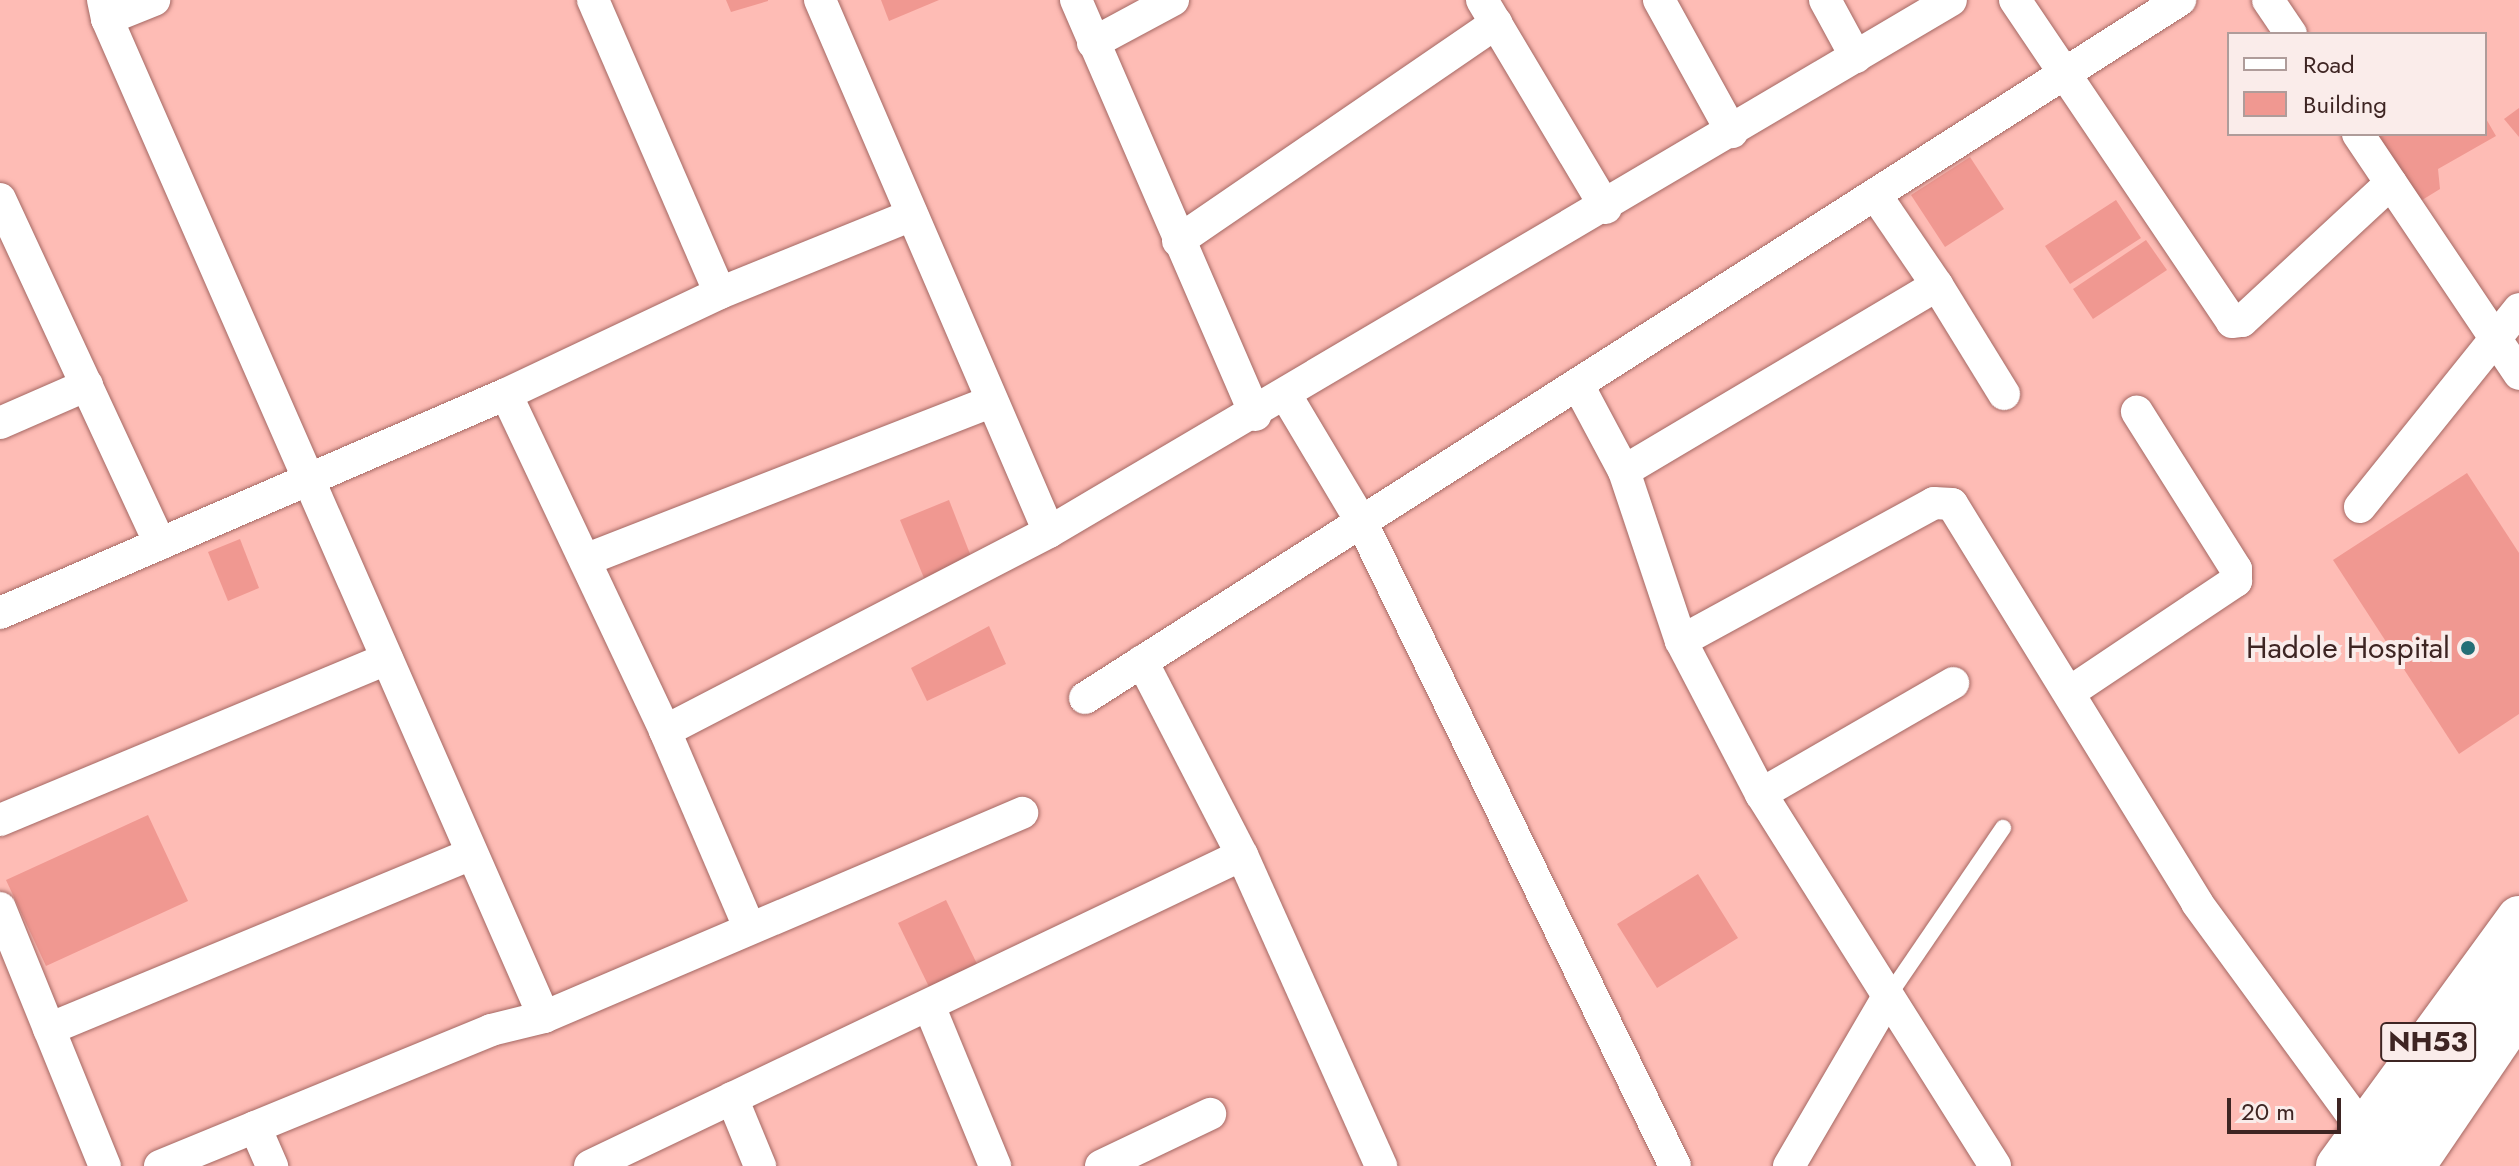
<!DOCTYPE html>
<style>
body{margin:0}
#map{position:relative;width:2519px;height:1166px;overflow:hidden;background:#febcb5;font-family:Jost,sans-serif}
div>[style]{position:absolute}
[style*='--x']{left:calc(var(--x)*1px);top:calc(var(--y)*1px);width:calc(var(--w)*1px);rotate:calc(var(--a)*1deg)}
.building>*{inset:0;background:#f09891}
.roads{filter:drop-shadow(0 0 2px #a46863) drop-shadow(0 0 2px #a46863)}
.service>*{height:16px;margin:-8px;padding:0 8px;transform-origin:8px;border-radius:8px;background:#fff}
.minor>*{height:32px;margin:-16px;padding:0 16px;transform-origin:16px;border-radius:16px;background:#fff}
.primary>*{height:44px;margin:-22px;padding:0 22px;transform-origin:22px;border-radius:22px;background:#fff}
.trunk>*{height:44px;margin:-22px;padding:0 22px;transform-origin:22px;border-radius:22px;background:#fff}
.dots>*{width:22px;height:22px;translate:-50% -50%;box-sizing:border-box;border:4px solid #faecea;border-radius:50%}
span{translate:-50% -50%;white-space:nowrap;text-align:center;line-height:1.15;-webkit-text-stroke:8px #faecea;paint-order:stroke}
.shield-label span{padding:2px 6px;background:#faecea;border:2px solid;border-radius:6px;-webkit-text-stroke-width:0}
.shield-label{font-size:28px;color:#3e2523;font-weight:700}
.poi-label{font-size:30px;color:#3e2523}
.right{translate:-100% -50%;text-align:right}
.legend{position:absolute;left:2227px;top:32px;width:260px;height:104px;box-sizing:border-box;background:#faecea;border:2px solid #af9c9a;margin:0;padding:10px 14px;list-style:none;font-size:24px;color:#3e2523}
.legend li{display:flex;align-items:center;gap:16px;height:40px}
.legend b{width:40px;border:2px solid #af9c9a}
.scale{position:absolute;left:2227px;top:1098px;width:114px;height:36px;box-sizing:border-box;border:4px solid #3e2523;border-top:0;padding-left:10px;font-size:24px;line-height:28px;white-space:nowrap;color:#3e2523;-webkit-text-stroke:6px #faecea;paint-order:stroke}
</style>
<div id="map">
<div class="building">
<div style="clip-path:polygon(726px 0,768px 0,768px 1px,731px 12px)"></div>
<div style="clip-path:polygon(881px 0,939px 0,889px 21px)"></div>
<div style="clip-path:polygon(2519px 108px,2519px 137px,2504px 119px)"></div>
<div style="clip-path:polygon(2485px 117px,2496px 136px,2438px 169px,2440px 189px,2414px 205px,2373px 134px,2485px 134px)"></div>
<div style="clip-path:polygon(1970px 157px,2004px 209px,1945px 247px,1911px 195px)"></div>
<div style="clip-path:polygon(2116px 200px,2141px 238px,2070px 284px,2045px 246px)"></div>
<div style="clip-path:polygon(2146px 240px,2167px 270px,2093px 319px,2073px 289px)"></div>
<div style="clip-path:polygon(2467px 473px,2519px 553px,2519px 714px,2459px 754px,2333px 560px)"></div>
<div style="clip-path:polygon(949px 500px,972px 559px,924px 578px,900px 520px)"></div>
<div style="clip-path:polygon(240px 539px,259px 588px,228px 601px,208px 552px)"></div>
<div style="clip-path:polygon(989px 626px,1006px 664px,927px 701px,911px 668px)"></div>
<div style="clip-path:polygon(148px 815px,188px 901px,46px 966px,6px 880px)"></div>
<div style="clip-path:polygon(1698px 874px,1738px 938px,1657px 988px,1617px 924px)"></div>
<div style="clip-path:polygon(946px 900px,979px 968px,931px 991px,898px 923px)"></div>
</div>
<div class="roads">
<div class="service">
<div style="--x:1887;--y:998;--w:206;--a:-55.7"></div>
</div>
<div class="minor">
<div style="--x:103;--y:0;--w:19;--a:78"></div>
<div style="--x:107;--y:19;--w:51;--a:-22"></div>
<div style="--x:593;--y:0;--w:319;--a:66.6"></div>
<div style="--x:820;--y:0;--w:579;--a:66.71"></div>
<div style="--x:1049;--y:532;--w:1047;--a:-30.53"></div>
<div style="--x:1076;--y:0;--w:452;--a:66.6"></div>
<div style="--x:1482;--y:0;--w:242;--a:59.2"></div>
<div style="--x:1659;--y:0;--w:151;--a:61.1"></div>
<div style="--x:1825;--y:0;--w:65;--a:61.5"></div>
<div style="--x:2015;--y:0;--w:388;--a:56"></div>
<div style="--x:2232;--y:322;--w:10;--a:-6"></div>
<div style="--x:2242;--y:321;--w:203;--a:-42.8"></div>
<div style="--x:2268;--y:0;--w:41;--a:55.9"></div>
<div style="--x:107;--y:19;--w:1089;--a:66.35"></div>
<div style="--x:1093;--y:43;--w:91;--a:-28.3"></div>
<div style="--x:2358;--y:134;--w:289;--a:56.1"></div>
<div style="--x:0;--y:199;--w:380;--a:65.1"></div>
<div style="--x:912;--y:215;--w:207;--a:157.9"></div>
<div style="--x:720;--y:293;--w:237;--a:154.7"></div>
<div style="--x:506;--y:394;--w:373;--a:64.7"></div>
<div style="--x:665;--y:731;--w:433;--a:-27.4"></div>
<div style="--x:1178;--y:241;--w:386;--a:-34.4"></div>
<div style="--x:1937;--y:285;--w:128;--a:58.4"></div>
<div style="--x:1578;--y:385;--w:98;--a:61.9"></div>
<div style="--x:1624;--y:471;--w:179;--a:71.5"></div>
<div style="--x:1681;--y:641;--w:173;--a:62.4"></div>
<div style="--x:1761;--y:794;--w:439;--a:57.8"></div>
<div style="--x:1287;--y:397;--w:144;--a:59.2"></div>
<div style="--x:1361;--y:521;--w:717;--a:64.04"></div>
<div style="--x:0;--y:423;--w:95;--a:-23.6"></div>
<div style="--x:1624;--y:471;--w:364;--a:-30.7"></div>
<div style="--x:1937;--y:285;--w:107;--a:-124.3"></div>
<div style="--x:2360;--y:507;--w:254;--a:-51.2"></div>
<div style="--x:585;--y:560;--w:437;--a:-21.3"></div>
<div style="--x:0;--y:613;--w:551;--a:-23.4"></div>
<div style="--x:1681;--y:641;--w:288;--a:-28.6"></div>
<div style="--x:1934;--y:503;--w:18;--a:3"></div>
<div style="--x:1952;--y:504;--w:468;--a:58.4"></div>
<div style="--x:2197;--y:903;--w:281;--a:53.8"></div>
<div style="--x:2070;--y:692;--w:200;--a:-33.8"></div>
<div style="--x:2236;--y:581;--w:12;--a:-90"></div>
<div style="--x:2236;--y:569;--w:186;--a:-122.2"></div>
<div style="--x:1085;--y:698;--w:1299;--a:-32.52"></div>
<div style="--x:665;--y:731;--w:211;--a:66.8"></div>
<div style="--x:1761;--y:794;--w:222;--a:-30"></div>
<div style="--x:0;--y:820;--w:419;--a:-22.6"></div>
<div style="--x:1242;--y:855;--w:341;--a:65.9"></div>
<div style="--x:0;--y:908;--w:279;--a:67.9"></div>
<div style="--x:930;--y:1008;--w:171;--a:67.6"></div>
<div style="--x:49;--y:1029;--w:457;--a:-22.5"></div>
<div style="--x:732;--y:1098;--w:74;--a:67.6"></div>
<div style="--x:255;--y:1127;--w:43;--a:66.4"></div>
<div style="--x:160;--y:1166;--w:358;--a:-22.3"></div>
<div style="--x:491;--y:1030;--w:55;--a:-13.8"></div>
<div style="--x:544;--y:1017;--w:520;--a:-23.11"></div>
<div style="--x:590;--y:1166;--w:722;--a:-25.5"></div>
<div style="--x:1242;--y:855;--w:218;--a:-117.3"></div>
<div style="--x:1101;--y:1166;--w:121;--a:-25.5"></div>
<div style="--x:1789;--y:1166;--w:194;--a:-59.7"></div>
</div>
<div class="primary">
<div style="--x:2338;--y:1166;--w:307;--a:-53.9"></div>
<div style="--x:2413;--y:1166;--w:189;--a:-55.8"></div>
</div>
<div class="trunk">
<div style="--x:2381;--y:1166;--w:237;--a:-54.4"></div>
</div>
</div>
<div class="dots">
<div style="left:2468px;top:648px;background:#246f76"></div>
</div>
<div class="shield-label">
<span style="left:2428px;top:1042px">NH53</span>
</div>
<div class="poi-label">
<span class="right" style="left:2450px;top:648px">Hadole Hospital</span>
</div>
<ul class="legend">
<li><b style="height:10px;background:#fff"></b>Road</li>
<li><b style="height:22px;background:#f09891"></b>Building</li>
</ul>
<div class="scale">20 m</div>
</div>
